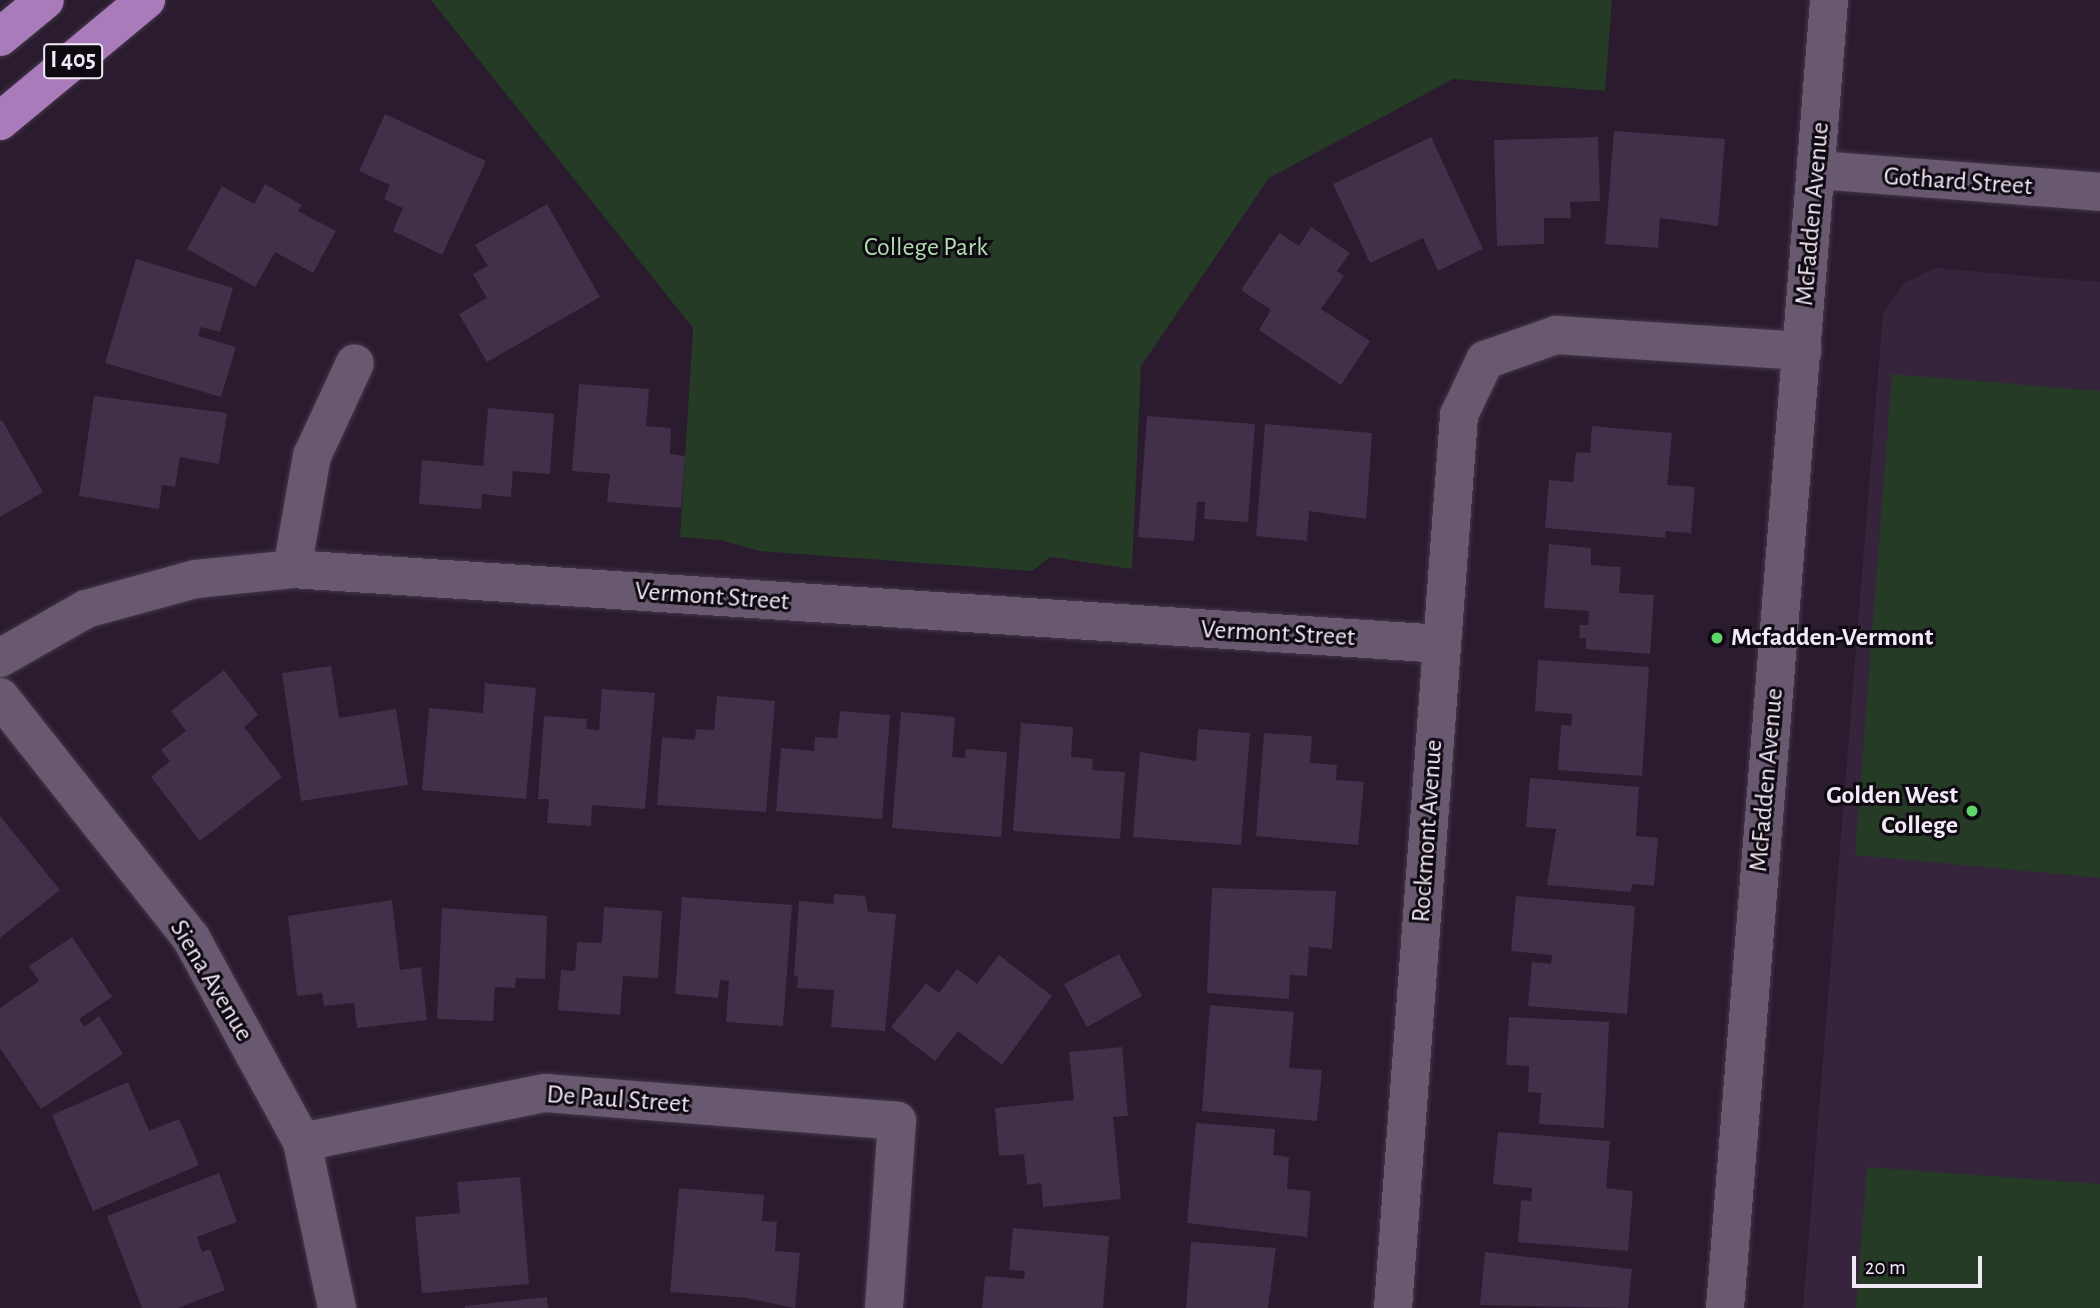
<!DOCTYPE html>
<style>
body{margin:0}
#map{position:relative;width:2100px;height:1308px;overflow:hidden;background:#2a1b2f;font-family:"Alegreya Sans",sans-serif}
div>[style]{position:absolute}
[style*='--x']{left:calc(var(--x)*1px);top:calc(var(--y)*1px);width:calc(var(--w)*1px);rotate:calc(var(--a)*1deg)}
.built>*{inset:0;background:#36243d}
.green>*{inset:0;background:#253b26}
.building>*{inset:0;background:#422f49}
.roads{filter:drop-shadow(0 0 2px #433848) drop-shadow(0 0 2px #433848)}
.minor>*{height:38px;margin:-19px;padding:0 19px;transform-origin:19px;border-radius:19px;background:#695970}
.tertiary>*{height:38px;margin:-19px;padding:0 19px;transform-origin:19px;border-radius:19px;background:#695970}
.motorway>*{height:38px;margin:-19px;padding:0 19px;transform-origin:19px;border-radius:19px;background:#aa7bbb}
.dots>*{width:19px;height:19px;translate:-50% -50%;box-sizing:border-box;border:4px solid #0f0911;border-radius:50%}
span{translate:-50% -50%;white-space:nowrap;text-align:center;line-height:1.15;-webkit-text-stroke:6px #0f0911;paint-order:stroke}
.shield-label span{padding:2px 5px;background:#0f0911;border:2px solid;border-radius:5px;-webkit-text-stroke-width:0}
.shield-label{font-size:24px;color:#f2e9f6;font-weight:700}
.street-label{font-size:26px;color:#f2e9f6}
.park-label{font-size:26px;color:#afdeb0}
.poi-label{font-size:26px;color:#f2e9f6;font-weight:700}
.left{translate:0 -50%;text-align:left}
.right{translate:-100% -50%;text-align:right}
.scale{position:absolute;left:1852px;top:1256px;width:130px;height:32px;box-sizing:border-box;border:4px solid #f2e9f6;border-top:0;padding-left:9px;font-size:21px;line-height:24px;white-space:nowrap;color:#f2e9f6;-webkit-text-stroke:5px #0f0911;paint-order:stroke}
</style>
<div id="map">
<div class="built">
<div style="clip-path:polygon(1935px 268px,2100px 282px,2100px 1308px,1803px 1308px,1883px 313px,1904px 283px)"></div>
</div>
<div class="green">
<div style="clip-path:polygon(431px 0,1612px 0,1605px 91px,1453px 79px,1269px 178px,1141px 366px,1132px 569px,1050px 557px,1032px 571px,760px 551px,720px 540px,680px 537px,693px 328px)"></div>
<div style="clip-path:polygon(1892px 374px,2100px 391px,2100px 878px,1855px 855px)"></div>
<div style="clip-path:polygon(1867px 1167px,2100px 1184px,2100px 1308px,1856px 1308px)"></div>
</div>
<div class="building">
<div style="clip-path:polygon(385px 114px,486px 161px,442px 255px,393px 231px,403px 208px,384px 199px,390px 185px,359px 171px)"></div>
<div style="clip-path:polygon(1614px 131px,1725px 139px,1718px 226px,1660px 218px,1658px 248px,1605px 244px)"></div>
<div style="clip-path:polygon(1431px 137px,1483px 249px,1438px 271px,1423px 238px,1370px 263px,1333px 184px)"></div>
<div style="clip-path:polygon(1598px 137px,1600px 201px,1570px 202px,1571px 218px,1544px 218px,1544px 244px,1497px 246px,1494px 140px)"></div>
<div style="clip-path:polygon(265px 184px,302px 205px,298px 211px,336px 231px,313px 273px,275px 252px,255px 287px,187px 249px,222px 186px,254px 204px)"></div>
<div style="clip-path:polygon(547px 204px,600px 297px,487px 362px,459px 314px,487px 298px,473px 274px,488px 266px,475px 245px)"></div>
<div style="clip-path:polygon(1311px 227px,1350px 253px,1337px 271px,1344px 276px,1321px 309px,1370px 341px,1341px 385px,1259px 330px,1271px 310px,1241px 290px,1279px 233px,1299px 246px)"></div>
<div style="clip-path:polygon(136px 259px,233px 288px,220px 332px,201px 327px,198px 336px,236px 347px,221px 397px,105px 363px)"></div>
<div style="clip-path:polygon(579px 384px,649px 389px,646px 426px,671px 428px,670px 454px,685px 456px,681px 508px,607px 502px,610px 474px,572px 471px)"></div>
<div style="clip-path:polygon(94px 396px,227px 413px,219px 464px,180px 457px,175px 487px,162px 485px,159px 509px,79px 496px)"></div>
<div style="clip-path:polygon(488px 408px,554px 414px,550px 474px,513px 471px,511px 497px,482px 494px,481px 509px,419px 504px,422px 460px,483px 466px)"></div>
<div style="clip-path:polygon(1147px 416px,1255px 424px,1248px 522px,1204px 519px,1205px 502px,1197px 502px,1194px 541px,1138px 537px)"></div>
<div style="clip-path:polygon(2px 420px,43px 492px,0 517px,0 421px)"></div>
<div style="clip-path:polygon(1265px 424px,1372px 433px,1366px 519px,1309px 511px,1307px 541px,1256px 536px)"></div>
<div style="clip-path:polygon(1592px 426px,1672px 433px,1667px 485px,1695px 487px,1691px 533px,1666px 531px,1665px 538px,1545px 528px,1549px 480px,1573px 482px,1576px 452px,1590px 453px)"></div>
<div style="clip-path:polygon(1549px 544px,1591px 548px,1591px 565px,1621px 567px,1619px 593px,1654px 595px,1650px 654px,1586px 649px,1586px 638px,1579px 638px,1580px 625px,1588px 625px,1589px 611px,1544px 608px)"></div>
<div style="clip-path:polygon(1538px 660px,1649px 667px,1642px 776px,1558px 770px,1561px 725px,1571px 726px,1572px 714px,1535px 711px)"></div>
<div style="clip-path:polygon(331px 666px,339px 718px,396px 709px,408px 785px,301px 801px,282px 673px)"></div>
<div style="clip-path:polygon(224px 670px,258px 715px,244px 727px,282px 777px,200px 841px,151px 777px,170px 761px,161px 750px,186px 731px,171px 711px)"></div>
<div style="clip-path:polygon(485px 683px,536px 688px,526px 799px,422px 790px,429px 708px,483px 713px)"></div>
<div style="clip-path:polygon(602px 689px,655px 693px,645px 809px,592px 805px,591px 826px,547px 823px,549px 799px,538px 799px,544px 716px,587px 719px,586px 729px,599px 730px)"></div>
<div style="clip-path:polygon(717px 696px,775px 701px,766px 812px,657px 805px,662px 737px,695px 740px,696px 729px,714px 730px)"></div>
<div style="clip-path:polygon(840px 711px,890px 715px,882px 819px,776px 811px,781px 748px,814px 751px,815px 737px,837px 738px)"></div>
<div style="clip-path:polygon(901px 712px,955px 717px,952px 757px,965px 758px,966px 749px,1007px 752px,1001px 837px,892px 828px)"></div>
<div style="clip-path:polygon(1021px 723px,1073px 727px,1071px 757px,1093px 759px,1092px 770px,1125px 772px,1120px 839px,1013px 831px)"></div>
<div style="clip-path:polygon(1198px 729px,1250px 733px,1241px 845px,1133px 837px,1140px 752px,1196px 761px)"></div>
<div style="clip-path:polygon(1264px 733px,1312px 736px,1310px 763px,1337px 765px,1336px 780px,1364px 782px,1358px 845px,1256px 836px)"></div>
<div style="clip-path:polygon(1530px 778px,1639px 787px,1636px 836px,1658px 838px,1654px 886px,1632px 884px,1631px 892px,1547px 885px,1556px 829px,1526px 827px)"></div>
<div style="clip-path:polygon(0 816px,60px 890px,0 938px)"></div>
<div style="clip-path:polygon(1212px 888px,1336px 891px,1332px 949px,1309px 947px,1307px 976px,1290px 975px,1289px 999px,1207px 993px)"></div>
<div style="clip-path:polygon(834px 894px,865px 896px,868px 912px,896px 914px,885px 1031px,831px 1027px,834px 990px,797px 988px,798px 976px,794px 976px,799px 901px,833px 904px)"></div>
<div style="clip-path:polygon(1516px 896px,1635px 906px,1627px 1014px,1528px 1006px,1532px 962px,1551px 964px,1552px 955px,1511px 951px)"></div>
<div style="clip-path:polygon(682px 897px,792px 905px,783px 1026px,726px 1022px,729px 981px,720px 980px,718px 998px,675px 994px)"></div>
<div style="clip-path:polygon(392px 900px,400px 970px,421px 967px,427px 1020px,357px 1028px,354px 1003px,324px 1006px,322px 993px,297px 996px,288px 916px)"></div>
<div style="clip-path:polygon(604px 907px,662px 911px,658px 978px,623px 976px,620px 1015px,558px 1010px,561px 970px,575px 971px,577px 942px,602px 943px)"></div>
<div style="clip-path:polygon(442px 908px,547px 916px,545px 979px,516px 978px,515px 988px,495px 987px,493px 1021px,437px 1019px)"></div>
<div style="clip-path:polygon(72px 937px,112px 997px,79px 1019px,84px 1027px,99px 1016px,123px 1054px,41px 1109px,0 1048px,0 1008px,39px 981px,29px 966px)"></div>
<div style="clip-path:polygon(1119px 954px,1142px 996px,1087px 1027px,1064px 984px)"></div>
<div style="clip-path:polygon(999px 955px,1052px 996px,1002px 1065px,958px 1031px,935px 1061px,891px 1027px,926px 983px,939px 993px,957px 969px,977px 984px)"></div>
<div style="clip-path:polygon(1210px 1005px,1294px 1012px,1289px 1068px,1322px 1070px,1317px 1121px,1202px 1111px)"></div>
<div style="clip-path:polygon(1509px 1017px,1609px 1022px,1604px 1128px,1539px 1124px,1541px 1093px,1528px 1092px,1529px 1066px,1506px 1065px)"></div>
<div style="clip-path:polygon(1122px 1047px,1128px 1116px,1113px 1117px,1121px 1199px,1043px 1207px,1041px 1183px,1027px 1185px,1024px 1154px,999px 1156px,995px 1108px,1074px 1100px,1069px 1052px)"></div>
<div style="clip-path:polygon(128px 1082px,149px 1131px,179px 1119px,199px 1165px,93px 1211px,52px 1115px)"></div>
<div style="clip-path:polygon(1196px 1123px,1275px 1129px,1273px 1155px,1289px 1157px,1287px 1189px,1311px 1191px,1307px 1237px,1187px 1223px)"></div>
<div style="clip-path:polygon(1498px 1132px,1610px 1141px,1606px 1188px,1633px 1191px,1628px 1251px,1518px 1242px,1521px 1200px,1531px 1201px,1532px 1188px,1493px 1184px)"></div>
<div style="clip-path:polygon(219px 1173px,237px 1222px,197px 1237px,202px 1252px,210px 1249px,225px 1290px,178px 1308px,142px 1308px,107px 1216px)"></div>
<div style="clip-path:polygon(520px 1177px,529px 1284px,422px 1293px,415px 1217px,460px 1213px,457px 1182px)"></div>
<div style="clip-path:polygon(679px 1188px,764px 1195px,762px 1221px,777px 1222px,775px 1251px,800px 1253px,795px 1308px,747px 1298px,670px 1292px)"></div>
<div style="clip-path:polygon(1013px 1228px,1109px 1236px,1103px 1308px,982px 1308px,985px 1276px,1024px 1279px,1025px 1271px,1009px 1270px)"></div>
<div style="clip-path:polygon(1191px 1242px,1276px 1248px,1268px 1308px,1186px 1308px)"></div>
<div style="clip-path:polygon(1485px 1252px,1632px 1269px,1628px 1308px,1480px 1305px)"></div>
<div style="clip-path:polygon(547px 1297px,548px 1308px,465px 1308px,465px 1306px)"></div>
</div>
<div class="roads">
<div class="minor">
<div style="--x:292;--y:569;--w:115;--a:-80"></div>
<div style="--x:312;--y:456;--w:102;--a:-65.2"></div>
<div style="--x:0;--y:658;--w:99;--a:-29.7"></div>
<div style="--x:86;--y:609;--w:114;--a:-15.3"></div>
<div style="--x:196;--y:579;--w:97;--a:-5.9"></div>
<div style="--x:292;--y:569;--w:1152;--a:3.73"></div>
<div style="--x:0;--y:697;--w:308;--a:51.6"></div>
<div style="--x:191;--y:938;--w:232;--a:61.4"></div>
<div style="--x:302;--y:1142;--w:170;--a:78.1"></div>
<div style="--x:302;--y:1142;--w:248;--a:-11.4"></div>
<div style="--x:545;--y:1093;--w:353;--a:4.5"></div>
<div style="--x:897;--y:1121;--w:187;--a:94"></div>
<div style="--x:1393;--y:1308;--w:895;--a:-85.77"></div>
<div style="--x:1459;--y:415;--w:61;--a:-64.7"></div>
<div style="--x:1485;--y:360;--w:75;--a:-19.4"></div>
<div style="--x:1556;--y:335;--w:247;--a:3.7"></div>
</div>
<div class="tertiary">
<div style="--x:1817;--y:170;--w:284;--a:4.4"></div>
<div style="--x:1725;--y:1308;--w:1312;--a:-85.45"></div>
</div>
<div class="motorway">
<div style="--x:0;--y:37;--w:58;--a:-39.4"></div>
<div style="--x:0;--y:121;--w:190;--a:-39.7"></div>
</div>
</div>
<div class="dots">
<div style="left:1717px;top:638px;background:#60d56a"></div>
<div style="left:1972px;top:811px;background:#60d56a"></div>
</div>
<div class="shield-label">
<span style="left:73px;top:61px">I 405</span>
</div>
<div class="street-label">
<span style="left:1958px;top:182px;rotate:4deg">Gothard Street</span>
<span style="left:1813px;top:214px;rotate:-85deg">McFadden Avenue</span>
<span style="left:712px;top:597px;rotate:4deg">Vermont Street</span>
<span style="left:1278px;top:634px;rotate:3deg">Vermont Street</span>
<span style="left:1767px;top:780px;rotate:-85deg">McFadden Avenue</span>
<span style="left:1428px;top:831px;rotate:-86deg">Rockmont Avenue</span>
<span style="left:211px;top:981px;rotate:59deg">Siena Avenue</span>
<span style="left:618px;top:1100px;rotate:4deg">De Paul Street</span>
</div>
<div class="park-label">
<span style="left:926px;top:248px">College Park</span>
</div>
<div class="poi-label">
<span class="left" style="left:1731px;top:638px">Mcfadden-Vermont</span>
<span class="right" style="left:1958px;top:811px">Golden West<br>College</span>
</div>
<div class="scale">20 m</div>
</div>
